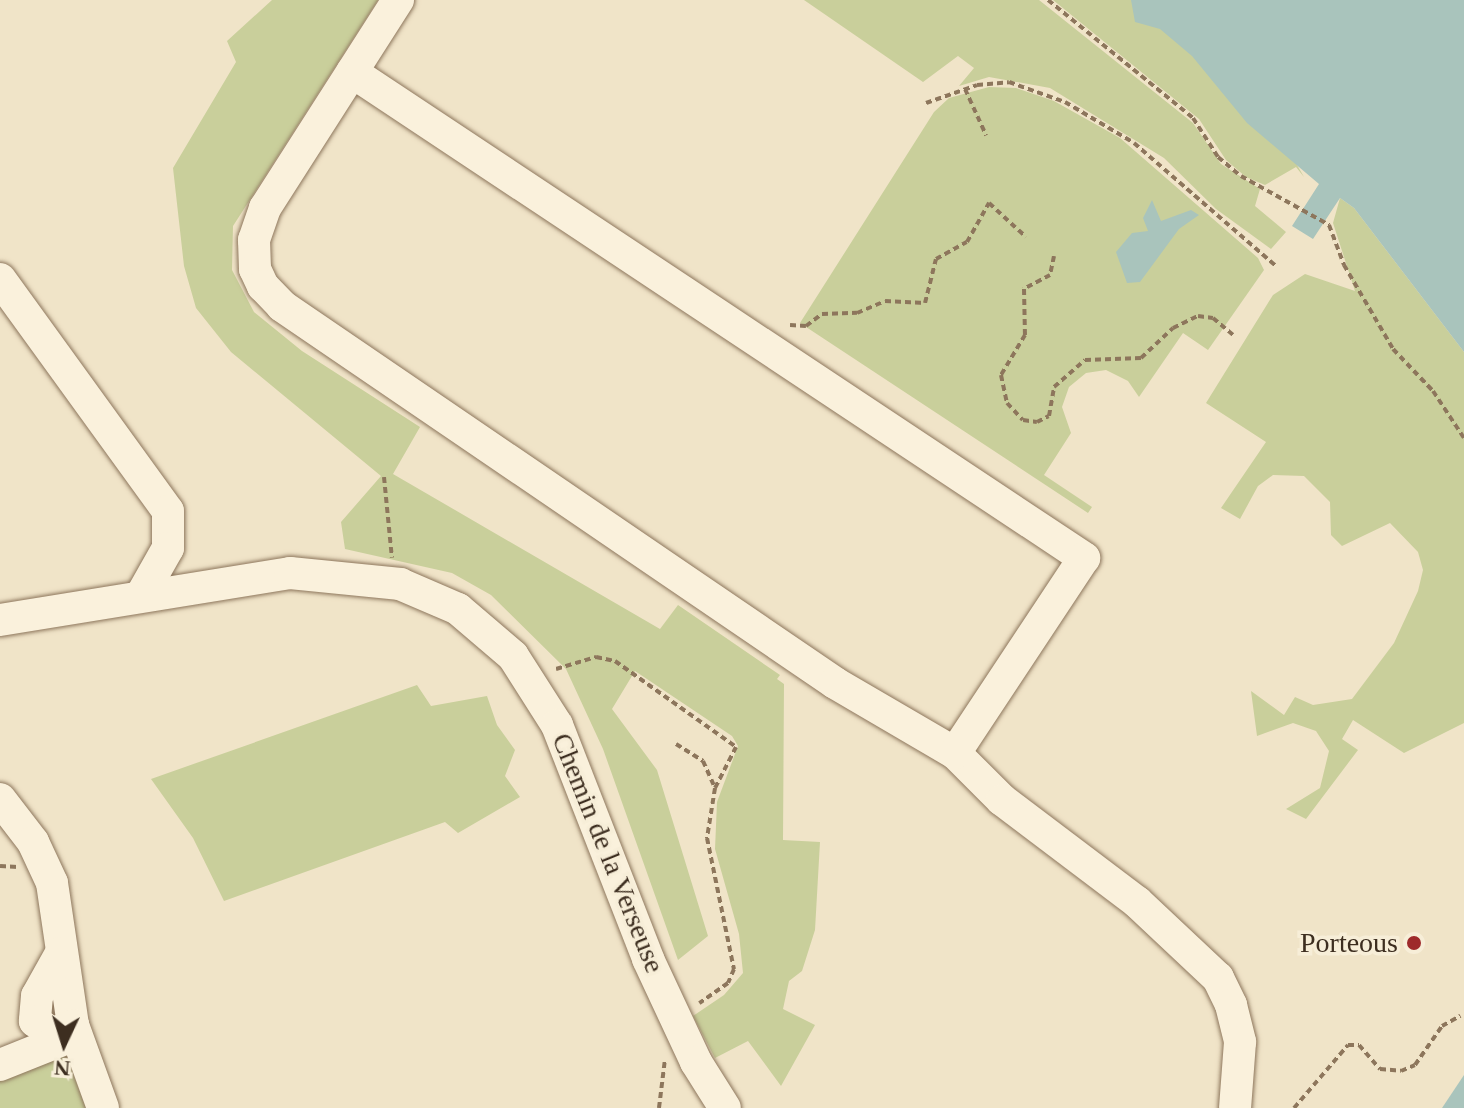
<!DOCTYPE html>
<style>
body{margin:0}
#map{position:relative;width:1464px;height:1108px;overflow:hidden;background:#f0e4c8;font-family:"Times New Roman",serif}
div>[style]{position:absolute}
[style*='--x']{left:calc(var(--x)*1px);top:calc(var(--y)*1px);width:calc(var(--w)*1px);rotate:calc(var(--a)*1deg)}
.green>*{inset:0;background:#c9cf9b}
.water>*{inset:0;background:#a9c4bc}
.path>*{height:4px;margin-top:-2px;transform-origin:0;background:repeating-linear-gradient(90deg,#8d765c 0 6px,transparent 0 10px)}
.roads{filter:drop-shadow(0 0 2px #8d765c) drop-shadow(0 0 2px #8d765c)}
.minor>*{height:32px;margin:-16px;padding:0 16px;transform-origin:16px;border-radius:16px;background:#faf1dc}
.dots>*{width:22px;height:22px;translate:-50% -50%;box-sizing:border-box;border:4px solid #f7eed8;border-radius:50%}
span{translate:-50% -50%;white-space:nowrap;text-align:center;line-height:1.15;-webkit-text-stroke:7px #f7eed8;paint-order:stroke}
.street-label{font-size:28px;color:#3d2e20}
.poi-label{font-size:28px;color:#3d2e20}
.right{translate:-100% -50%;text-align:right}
.north{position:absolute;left:24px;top:1004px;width:80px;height:80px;-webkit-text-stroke:6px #f7eed8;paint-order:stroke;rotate:184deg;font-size:22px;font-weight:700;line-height:32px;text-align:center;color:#3d2e20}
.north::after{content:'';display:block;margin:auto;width:28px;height:36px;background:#3d2e20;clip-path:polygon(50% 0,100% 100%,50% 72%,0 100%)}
</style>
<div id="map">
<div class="green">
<div style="clip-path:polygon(272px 0,378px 0,233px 226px,232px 270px,254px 312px,302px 351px,420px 427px,393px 474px,660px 629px,678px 605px,780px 675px,777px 679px,784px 684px,783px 840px,820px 842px,815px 930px,802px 971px,789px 981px,783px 1009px,815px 1025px,781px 1086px,748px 1041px,715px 1058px,693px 1016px,724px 995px,743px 973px,739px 934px,715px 849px,717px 802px,738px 746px,732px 736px,635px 671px,612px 709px,657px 770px,708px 936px,678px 960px,603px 749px,566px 669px,491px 595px,452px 573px,345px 549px,341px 522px,381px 476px,231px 352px,196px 308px,184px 266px,173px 168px,236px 62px,227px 41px)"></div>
<div style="clip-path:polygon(804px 0,1039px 0,1193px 123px,1221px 164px,1260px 189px,1255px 206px,1286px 232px,1271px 249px,1216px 209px,1164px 158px,1050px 88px,989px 77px,959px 86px,974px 68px,958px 56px,923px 82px)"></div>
<div style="clip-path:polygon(1053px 0,1202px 0,1304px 177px,1296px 167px,1265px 185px,1246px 177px,1226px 160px,1199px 119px)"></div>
<div style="clip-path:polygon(989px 87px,1016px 88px,1054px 101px,1120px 138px,1258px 258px,1264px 270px,1208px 350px,1183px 333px,1139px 397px,1128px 381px,1106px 370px,1086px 373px,1069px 387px,1062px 407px,1071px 433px,1044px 475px,1092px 507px,1088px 513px,800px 323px,934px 112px,949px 98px)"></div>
<div style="clip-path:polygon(1340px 198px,1354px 208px,1464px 352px,1464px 723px,1404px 753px,1353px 720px,1342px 739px,1358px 750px,1306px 819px,1286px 809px,1320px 788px,1329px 751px,1316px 731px,1293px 723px,1257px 736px,1251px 691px,1284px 715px,1295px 697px,1313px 705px,1352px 699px,1394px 643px,1418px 591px,1423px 570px,1418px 552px,1390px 523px,1342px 546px,1331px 535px,1330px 502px,1304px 476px,1273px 475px,1258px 486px,1240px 519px,1221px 508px,1266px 442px,1206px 403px,1273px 295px,1305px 274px,1355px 291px,1333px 223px)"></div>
<div style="clip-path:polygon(417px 685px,431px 706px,487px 696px,497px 725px,515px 750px,505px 776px,520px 797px,458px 833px,445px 822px,224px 901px,193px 838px,151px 779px)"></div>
<div style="clip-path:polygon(66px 1055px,86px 1108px,0 1108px,0 1081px)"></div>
</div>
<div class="water">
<div style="clip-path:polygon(1131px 0,1464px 0,1464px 352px,1354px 208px,1340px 198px,1313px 239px,1292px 226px,1319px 184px,1247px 123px,1192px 56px,1160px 29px,1135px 22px)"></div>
<div style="clip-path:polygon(1152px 200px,1161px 221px,1191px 210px,1199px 215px,1179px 229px,1140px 282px,1127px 283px,1116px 252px,1132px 233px,1148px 231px,1143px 218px)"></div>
<div style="clip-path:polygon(1464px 1075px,1464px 1108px,1442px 1108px)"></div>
</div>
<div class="path">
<div style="--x:1048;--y:0;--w:187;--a:39.1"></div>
<div style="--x:1193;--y:118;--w:46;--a:57.3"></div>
<div style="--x:1218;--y:157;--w:30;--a:40"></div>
<div style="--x:1241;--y:176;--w:101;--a:29.1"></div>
<div style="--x:1329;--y:225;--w:43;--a:69.4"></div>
<div style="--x:1344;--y:265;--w:97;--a:59.7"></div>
<div style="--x:1393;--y:349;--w:58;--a:46.4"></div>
<div style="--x:1433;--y:391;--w:56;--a:56.6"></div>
<div style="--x:965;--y:89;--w:51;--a:65.5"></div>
<div style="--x:926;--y:103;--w:54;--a:-19.4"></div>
<div style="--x:977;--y:85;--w:32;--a:-5"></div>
<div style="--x:1009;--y:82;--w:59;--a:19.7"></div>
<div style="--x:1065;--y:102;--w:80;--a:30.7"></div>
<div style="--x:1134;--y:143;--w:189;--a:40.9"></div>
<div style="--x:1054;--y:256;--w:19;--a:102"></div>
<div style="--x:1050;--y:275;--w:30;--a:152"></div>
<div style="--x:1024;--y:289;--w:46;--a:88.8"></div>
<div style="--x:1025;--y:335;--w:47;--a:121"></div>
<div style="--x:1001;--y:375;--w:29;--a:78"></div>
<div style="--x:1007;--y:403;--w:23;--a:47"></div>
<div style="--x:1023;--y:420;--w:14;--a:8"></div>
<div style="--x:1037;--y:422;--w:13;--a:-27"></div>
<div style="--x:1049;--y:416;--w:29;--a:-80"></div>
<div style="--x:1054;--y:387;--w:41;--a:-41.1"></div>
<div style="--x:1085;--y:360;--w:56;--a:-2"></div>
<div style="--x:1141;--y:358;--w:44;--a:-43.2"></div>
<div style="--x:1173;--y:328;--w:28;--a:-26"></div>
<div style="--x:1198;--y:316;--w:15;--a:8"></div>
<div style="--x:1213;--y:318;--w:26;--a:40"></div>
<div style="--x:790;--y:325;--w:16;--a:4"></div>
<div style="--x:806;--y:326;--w:20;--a:-37"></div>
<div style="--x:822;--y:314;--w:35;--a:-2"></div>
<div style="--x:857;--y:313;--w:30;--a:-23"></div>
<div style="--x:885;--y:301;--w:40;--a:2.9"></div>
<div style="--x:925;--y:303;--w:45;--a:-76"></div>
<div style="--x:936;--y:259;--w:35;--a:-29"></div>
<div style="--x:967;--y:242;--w:45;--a:-60.6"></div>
<div style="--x:989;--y:203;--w:50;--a:42.6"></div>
<div style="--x:384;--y:477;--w:81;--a:84.4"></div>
<div style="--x:556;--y:669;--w:42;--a:-16.7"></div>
<div style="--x:596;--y:657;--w:19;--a:12"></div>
<div style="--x:615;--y:661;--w:148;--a:35.4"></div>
<div style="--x:736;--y:747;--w:46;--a:117.1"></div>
<div style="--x:715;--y:788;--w:51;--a:99.1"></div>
<div style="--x:707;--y:838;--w:134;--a:78.4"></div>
<div style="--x:734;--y:969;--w:15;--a:113"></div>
<div style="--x:728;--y:983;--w:35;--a:145"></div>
<div style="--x:676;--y:744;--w:32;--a:32"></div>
<div style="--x:703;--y:761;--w:27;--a:66"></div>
<div style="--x:0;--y:866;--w:18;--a:3"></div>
<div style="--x:659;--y:1108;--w:49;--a:-83"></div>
<div style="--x:1294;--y:1108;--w:83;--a:-49.4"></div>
<div style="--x:1348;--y:1045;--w:11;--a:0"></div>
<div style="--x:1359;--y:1045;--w:32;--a:49"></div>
<div style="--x:1380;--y:1069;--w:21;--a:5"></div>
<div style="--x:1401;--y:1071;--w:15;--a:-23"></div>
<div style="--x:1415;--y:1065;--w:47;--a:-55.3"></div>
<div style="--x:1442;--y:1026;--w:21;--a:-29"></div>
</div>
<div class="roads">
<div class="minor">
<div style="--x:398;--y:0;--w:247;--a:122.6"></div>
<div style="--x:265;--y:208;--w:34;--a:109"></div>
<div style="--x:254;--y:240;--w:29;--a:88"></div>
<div style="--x:255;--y:269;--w:19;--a:65"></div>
<div style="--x:263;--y:286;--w:28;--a:46"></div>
<div style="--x:282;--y:306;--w:669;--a:34.28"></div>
<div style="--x:835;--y:683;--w:139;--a:30.3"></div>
<div style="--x:955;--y:753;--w:66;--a:45"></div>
<div style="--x:1002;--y:800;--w:169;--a:37.1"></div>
<div style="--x:1137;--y:902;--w:111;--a:43.2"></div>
<div style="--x:1218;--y:978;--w:30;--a:64"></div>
<div style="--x:1231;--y:1005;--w:38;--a:76"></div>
<div style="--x:1240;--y:1042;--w:66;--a:94.3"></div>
<div style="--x:352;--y:72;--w:879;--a:33.58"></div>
<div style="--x:1084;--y:558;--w:234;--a:123.5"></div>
<div style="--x:0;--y:279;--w:286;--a:54.1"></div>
<div style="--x:168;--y:511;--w:37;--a:90"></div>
<div style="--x:168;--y:548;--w:53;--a:119.5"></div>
<div style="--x:0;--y:620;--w:294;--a:-9.2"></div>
<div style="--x:290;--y:573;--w:111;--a:5.7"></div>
<div style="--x:400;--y:584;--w:63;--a:23.3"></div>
<div style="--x:458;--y:609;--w:72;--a:40.5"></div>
<div style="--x:513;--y:656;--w:82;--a:57.5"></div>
<div style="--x:557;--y:725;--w:251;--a:68.7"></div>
<div style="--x:648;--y:959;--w:114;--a:65"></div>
<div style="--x:696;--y:1062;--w:54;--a:57.8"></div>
<div style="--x:0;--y:799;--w:54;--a:52.5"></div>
<div style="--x:33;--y:842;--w:45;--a:65.1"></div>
<div style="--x:52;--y:883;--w:144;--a:81.6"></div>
<div style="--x:73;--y:1025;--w:88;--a:70.1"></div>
<div style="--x:61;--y:953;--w:49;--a:119.2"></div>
<div style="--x:37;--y:996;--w:25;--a:95"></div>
<div style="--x:35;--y:1021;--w:21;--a:37"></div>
<div style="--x:52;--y:1034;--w:23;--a:-23"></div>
<div style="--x:0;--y:1065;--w:81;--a:-21.8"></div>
</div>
</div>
<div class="dots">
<div style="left:1414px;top:943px;background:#9e2a2b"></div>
</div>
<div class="street-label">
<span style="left:608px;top:853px;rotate:68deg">Chemin de la Verseuse</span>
</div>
<div class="poi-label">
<span class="right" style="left:1398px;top:943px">Porteous</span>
</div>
<div class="north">N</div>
</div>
